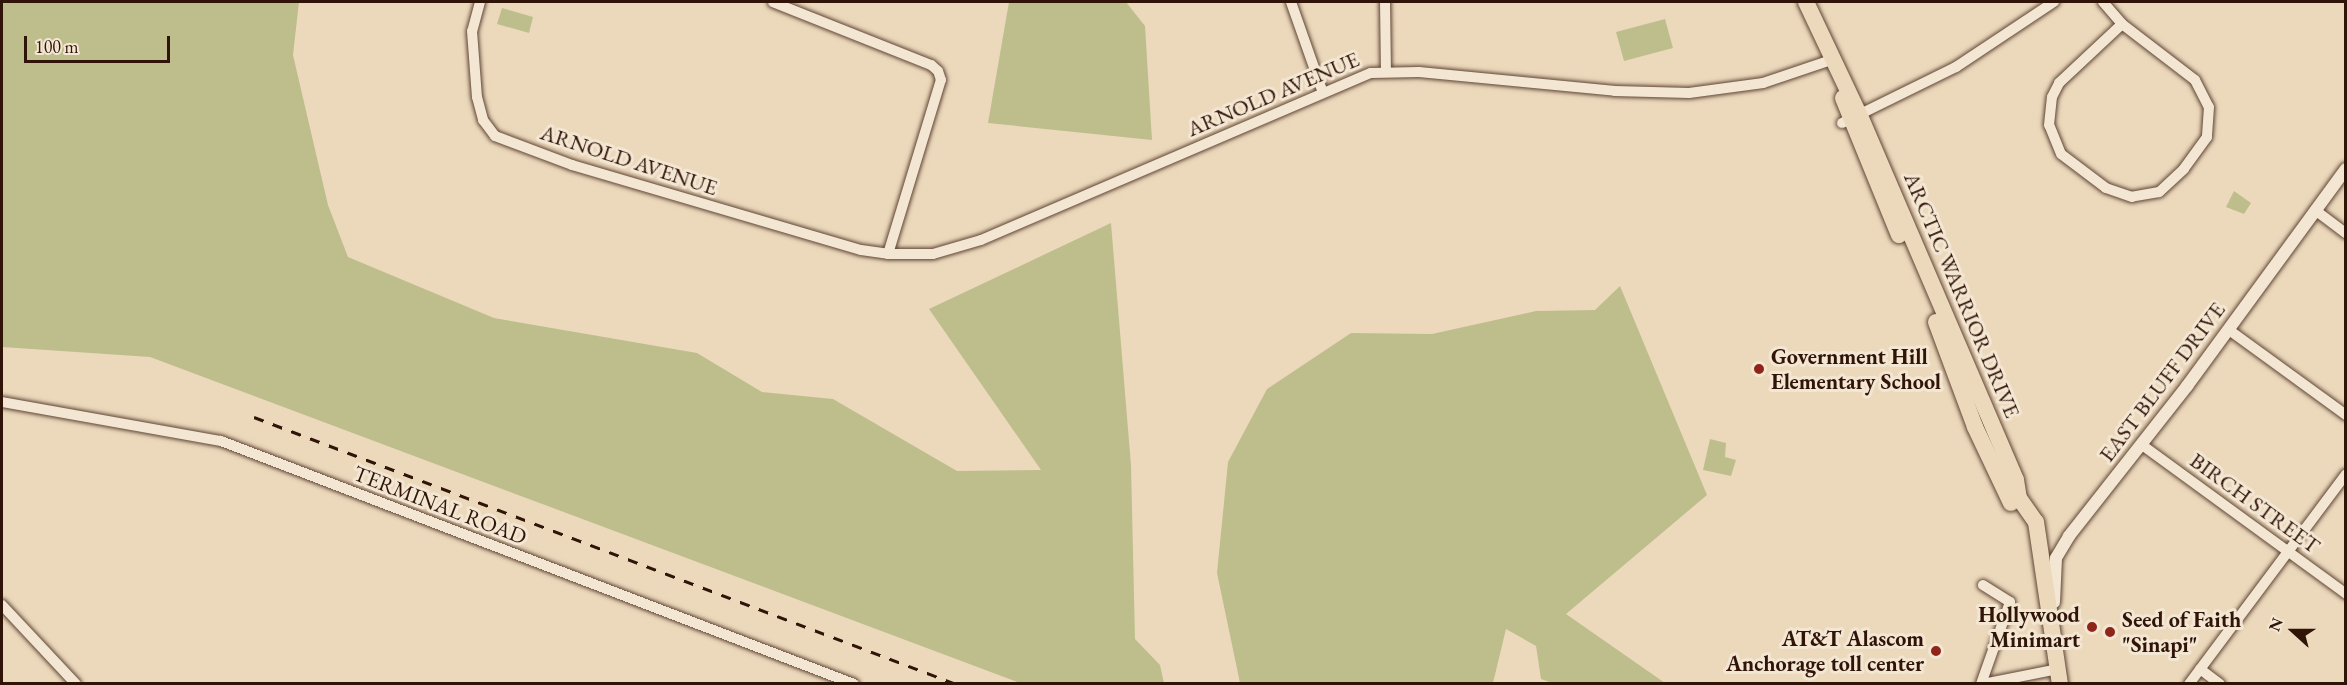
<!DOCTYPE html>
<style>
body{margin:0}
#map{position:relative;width:2347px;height:685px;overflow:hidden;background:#ecd9bc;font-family:"EB Garamond",serif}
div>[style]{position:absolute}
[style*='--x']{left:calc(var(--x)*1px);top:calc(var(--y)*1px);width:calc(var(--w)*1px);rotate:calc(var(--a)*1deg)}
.green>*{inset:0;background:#bebe8c}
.roads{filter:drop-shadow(0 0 2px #5f4535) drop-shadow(0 0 2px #5f4535)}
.minor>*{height:10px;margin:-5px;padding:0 5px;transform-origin:5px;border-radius:5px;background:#f3e6d3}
.tertiary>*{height:12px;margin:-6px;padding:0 6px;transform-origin:6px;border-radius:6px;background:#f3e6d3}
.primary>*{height:16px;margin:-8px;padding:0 8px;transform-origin:8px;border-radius:8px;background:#ecd9bc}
.rail>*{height:3px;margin-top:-1.5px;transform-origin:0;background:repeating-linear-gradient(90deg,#301408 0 10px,transparent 0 20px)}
.dots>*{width:16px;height:16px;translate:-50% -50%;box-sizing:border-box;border:3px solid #f3e6d3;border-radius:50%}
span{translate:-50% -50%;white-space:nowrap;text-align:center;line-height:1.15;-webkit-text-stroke:6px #f3e6d3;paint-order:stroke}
.street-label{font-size:22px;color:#301408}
.poi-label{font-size:22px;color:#301408;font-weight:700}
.left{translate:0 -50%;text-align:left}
.right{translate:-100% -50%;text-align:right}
.frame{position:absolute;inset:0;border:3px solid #301408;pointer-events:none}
.north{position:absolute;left:2263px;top:601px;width:60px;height:60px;-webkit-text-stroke:4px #f3e6d3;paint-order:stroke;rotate:291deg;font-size:16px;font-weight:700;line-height:24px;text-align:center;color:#301408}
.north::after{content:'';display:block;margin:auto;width:21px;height:27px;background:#301408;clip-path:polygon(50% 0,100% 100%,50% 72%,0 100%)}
.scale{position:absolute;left:24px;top:36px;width:146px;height:27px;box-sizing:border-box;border:3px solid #301408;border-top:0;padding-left:8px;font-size:18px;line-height:21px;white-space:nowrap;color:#301408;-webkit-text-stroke:4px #f3e6d3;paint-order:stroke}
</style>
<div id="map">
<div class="green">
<div style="clip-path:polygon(2px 2px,299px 2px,293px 55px,328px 205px,348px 257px,494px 318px,697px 353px,762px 392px,833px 399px,957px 471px,1041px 470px,929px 309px,1111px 223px,1131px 465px,1135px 639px,1160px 665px,1164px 683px,1020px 683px,150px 357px,2px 347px)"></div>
<div style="clip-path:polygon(1009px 2px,1126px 2px,1145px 26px,1152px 140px,988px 123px)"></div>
<div style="clip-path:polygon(502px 8px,533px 17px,529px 33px,497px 24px)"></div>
<div style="clip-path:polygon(1665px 19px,1673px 48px,1624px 61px,1616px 32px)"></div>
<div style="clip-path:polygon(2234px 191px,2251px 203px,2244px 214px,2226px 207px)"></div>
<div style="clip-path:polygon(1620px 286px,1707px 495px,1566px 614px,1665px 683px,1552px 683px,1541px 679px,1536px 646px,1506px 629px,1493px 683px,1240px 683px,1217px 573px,1228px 462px,1267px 389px,1351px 333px,1432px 334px,1536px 311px,1595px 310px)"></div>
<div style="clip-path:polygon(1710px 439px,1726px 443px,1725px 457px,1736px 460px,1731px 476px,1703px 470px)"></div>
</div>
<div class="roads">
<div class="minor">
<div style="--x:480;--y:2;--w:30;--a:105"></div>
<div style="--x:472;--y:31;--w:66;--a:85.7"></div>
<div style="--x:477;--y:97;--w:24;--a:75"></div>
<div style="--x:483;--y:120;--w:20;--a:53"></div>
<div style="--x:495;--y:136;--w:82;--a:20.6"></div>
<div style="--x:572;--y:165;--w:301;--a:16.4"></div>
<div style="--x:861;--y:250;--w:27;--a:8"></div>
<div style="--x:888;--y:254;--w:182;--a:-73.1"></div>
<div style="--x:941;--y:80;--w:9;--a:-108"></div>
<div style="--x:938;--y:71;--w:9;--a:-139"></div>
<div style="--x:931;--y:65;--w:170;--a:-158.3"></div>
<div style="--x:1291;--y:2;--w:96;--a:70.6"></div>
<div style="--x:1385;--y:2;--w:69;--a:89.2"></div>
<div style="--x:2103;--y:2;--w:29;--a:49"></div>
<div style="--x:2122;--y:24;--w:92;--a:37.5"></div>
<div style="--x:2195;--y:80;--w:30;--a:63"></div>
<div style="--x:2209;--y:107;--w:30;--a:94"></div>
<div style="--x:2207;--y:137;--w:39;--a:126"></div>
<div style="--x:2184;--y:169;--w:34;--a:137"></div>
<div style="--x:2159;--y:192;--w:27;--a:170"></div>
<div style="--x:2132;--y:197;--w:28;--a:-161"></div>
<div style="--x:2106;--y:188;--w:56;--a:-142.9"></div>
<div style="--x:2061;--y:154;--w:31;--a:-112"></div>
<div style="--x:2049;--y:125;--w:28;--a:-84"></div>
<div style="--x:2052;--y:97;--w:16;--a:-63"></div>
<div style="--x:2059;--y:83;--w:86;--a:-43.1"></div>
<div style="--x:1842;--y:123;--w:127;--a:-26.2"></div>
<div style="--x:1956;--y:67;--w:118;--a:-33.6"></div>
<div style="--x:2315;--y:210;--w:39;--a:37"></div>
<div style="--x:888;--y:254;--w:45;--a:0"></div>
<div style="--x:933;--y:254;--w:50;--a:-16.3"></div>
<div style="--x:981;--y:240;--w:424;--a:-23.2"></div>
<div style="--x:1371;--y:73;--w:48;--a:-1.2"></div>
<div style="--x:1419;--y:72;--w:197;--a:5.5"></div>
<div style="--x:1615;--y:91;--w:74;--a:1.5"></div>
<div style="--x:1689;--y:93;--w:75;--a:-7.7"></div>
<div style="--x:1763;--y:83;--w:72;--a:-18.7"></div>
<div style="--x:2229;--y:330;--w:145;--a:36"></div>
<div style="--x:2;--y:402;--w:222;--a:10.1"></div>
<div style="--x:221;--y:441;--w:678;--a:21"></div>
<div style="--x:2142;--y:445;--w:253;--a:36.1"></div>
<div style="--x:2;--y:605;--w:108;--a:46.9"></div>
<div style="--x:2200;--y:669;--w:25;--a:37"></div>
<div style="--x:1981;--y:684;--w:87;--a:-70.5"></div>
<div style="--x:2010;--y:602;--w:32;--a:-148"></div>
<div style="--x:1983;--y:684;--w:76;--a:-11.3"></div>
<div style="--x:2189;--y:684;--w:262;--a:-53.2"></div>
</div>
<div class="tertiary">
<div style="--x:2054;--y:602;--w:44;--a:-87.4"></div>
<div style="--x:2056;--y:558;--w:26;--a:-59"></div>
<div style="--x:2069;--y:536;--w:191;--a:-51.8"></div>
<div style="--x:2187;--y:386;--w:269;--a:-53.8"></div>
</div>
<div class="primary">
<div style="--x:1806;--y:2;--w:126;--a:64.7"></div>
<div style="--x:1860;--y:116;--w:396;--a:66.8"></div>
<div style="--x:2016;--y:480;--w:18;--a:81"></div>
<div style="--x:2019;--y:498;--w:29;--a:55"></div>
<div style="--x:2036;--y:522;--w:164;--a:81.6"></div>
<div style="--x:1843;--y:98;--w:148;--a:67.8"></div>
<div style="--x:1936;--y:322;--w:112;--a:69.6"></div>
<div style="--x:1975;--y:427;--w:84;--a:64.7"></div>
</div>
</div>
<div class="rail">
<div style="--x:254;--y:417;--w:751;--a:20.82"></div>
</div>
<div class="dots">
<div style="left:1759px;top:369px;background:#8f2418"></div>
<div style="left:2092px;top:627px;background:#8f2418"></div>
<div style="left:2110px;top:632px;background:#8f2418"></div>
<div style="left:1936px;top:651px;background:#8f2418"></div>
</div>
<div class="street-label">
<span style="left:1273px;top:94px;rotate:-23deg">ARNOLD AVENUE</span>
<span style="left:629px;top:160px;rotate:18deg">ARNOLD AVENUE</span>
<span style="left:1962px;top:295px;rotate:67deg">ARCTIC WARRIOR DRIVE</span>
<span style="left:2162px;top:382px;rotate:-53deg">EAST BLUFF DRIVE</span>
<span style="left:2255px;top:503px;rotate:36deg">BIRCH STREET</span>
<span style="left:440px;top:505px;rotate:21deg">TERMINAL ROAD</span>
</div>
<div class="poi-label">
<span class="left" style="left:1771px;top:369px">Government Hill<br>Elementary School</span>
<span class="right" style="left:2080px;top:627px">Hollywood<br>Minimart</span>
<span class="left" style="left:2122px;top:632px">Seed of Faith<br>"Sinapi"</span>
<span class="right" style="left:1924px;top:651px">AT&amp;T Alascom<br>Anchorage toll center</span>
</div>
<div class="frame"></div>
<div class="north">N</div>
<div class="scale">100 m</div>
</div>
